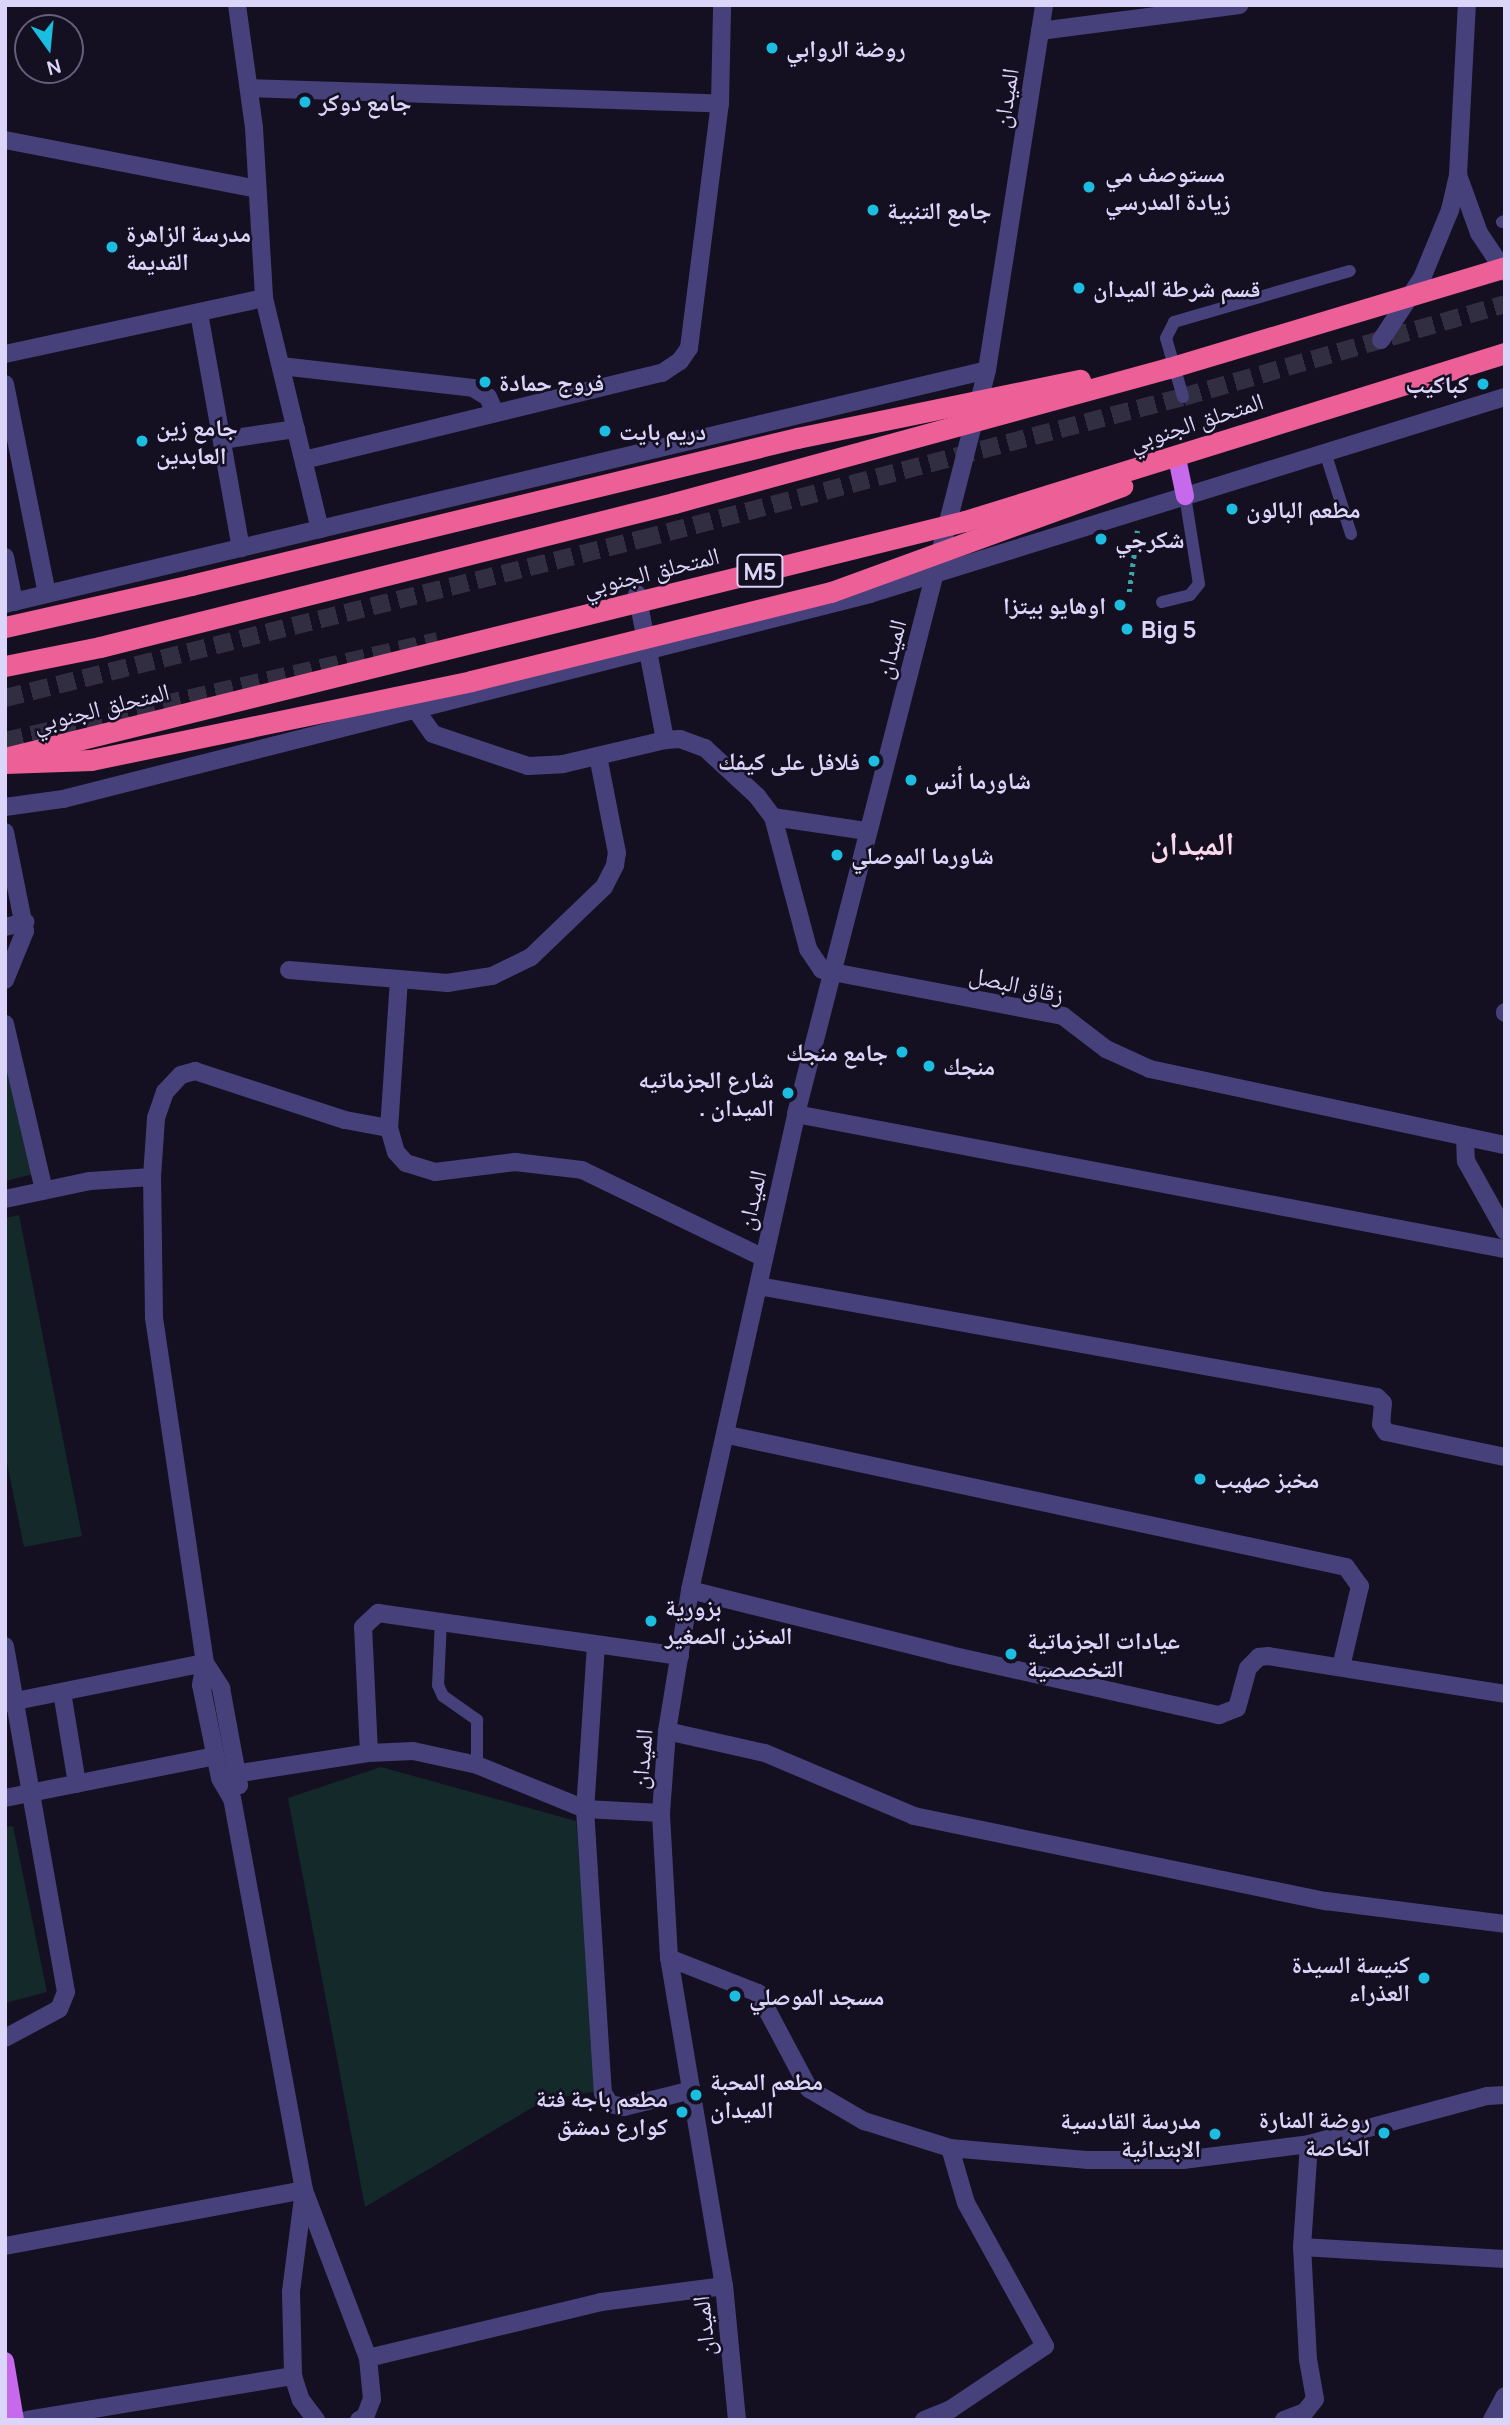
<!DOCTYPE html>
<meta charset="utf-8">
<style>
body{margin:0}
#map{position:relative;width:1510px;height:2425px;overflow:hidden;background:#141021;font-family:Manrope,"Noto Naskh Arabic",sans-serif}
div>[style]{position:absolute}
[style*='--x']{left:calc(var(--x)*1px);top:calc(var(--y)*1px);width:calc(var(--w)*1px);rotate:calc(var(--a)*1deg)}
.green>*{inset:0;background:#14292a}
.primary-tunnel>*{height:18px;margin-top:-9px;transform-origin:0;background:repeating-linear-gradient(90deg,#322e42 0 18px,transparent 0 27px)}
.path>*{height:4.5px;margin-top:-2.25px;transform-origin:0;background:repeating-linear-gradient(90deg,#3da5a7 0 3.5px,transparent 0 8.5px)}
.service>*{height:12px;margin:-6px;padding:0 6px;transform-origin:6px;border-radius:6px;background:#47417b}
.minor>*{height:18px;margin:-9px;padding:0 9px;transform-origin:9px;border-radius:9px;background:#47417b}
.tertiary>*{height:18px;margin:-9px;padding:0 9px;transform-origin:9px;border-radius:9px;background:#47417b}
.primary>*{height:18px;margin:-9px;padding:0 9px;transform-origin:9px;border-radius:9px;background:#c669ed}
.motorway>*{height:21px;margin:-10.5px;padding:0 10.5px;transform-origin:10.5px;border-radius:10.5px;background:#ec5f97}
.motorway-bridge>*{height:21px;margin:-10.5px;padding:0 10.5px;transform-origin:10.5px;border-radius:10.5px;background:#ec5f97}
.dots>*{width:19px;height:19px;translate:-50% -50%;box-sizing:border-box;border:4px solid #141021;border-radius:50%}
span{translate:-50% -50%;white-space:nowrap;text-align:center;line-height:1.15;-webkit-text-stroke:5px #141021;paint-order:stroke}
.shield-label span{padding:2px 5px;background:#141021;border:2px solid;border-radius:5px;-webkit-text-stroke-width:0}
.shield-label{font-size:23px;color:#dcd5fa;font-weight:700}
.poi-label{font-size:24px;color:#dcd5fa;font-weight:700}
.left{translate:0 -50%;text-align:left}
.right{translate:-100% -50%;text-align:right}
.street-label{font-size:24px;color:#dcd5fa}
.district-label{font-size:32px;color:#fad7eb;font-weight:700}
.frame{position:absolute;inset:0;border:7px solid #dcd5fa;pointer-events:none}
.north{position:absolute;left:14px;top:14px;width:70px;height:70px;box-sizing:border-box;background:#141021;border:2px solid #645f78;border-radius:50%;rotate:165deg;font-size:19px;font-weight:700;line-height:28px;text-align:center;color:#dcd5fa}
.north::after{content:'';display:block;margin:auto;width:24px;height:32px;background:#1bbee1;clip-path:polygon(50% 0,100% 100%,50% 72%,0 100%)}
</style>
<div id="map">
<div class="green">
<div style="clip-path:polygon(5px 1058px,34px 1174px,5px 1181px)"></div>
<div style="clip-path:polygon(19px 1215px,82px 1536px,24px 1547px,5px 1453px,5px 1218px)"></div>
<div style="clip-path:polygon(381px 1767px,576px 1821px,598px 2091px,545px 2100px,365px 2207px,288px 1798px)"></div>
<div style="clip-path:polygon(13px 1826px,47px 1992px,5px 2003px,5px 1827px)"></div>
</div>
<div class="primary-tunnel">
<div style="--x:5;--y:698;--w:657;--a:-14.02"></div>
<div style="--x:642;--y:539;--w:559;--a:-14.71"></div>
<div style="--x:1183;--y:397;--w:335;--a:-16.1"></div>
<div style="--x:5;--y:741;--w:444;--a:-13"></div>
</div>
<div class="path">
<div style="--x:1129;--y:592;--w:62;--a:-82.5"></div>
</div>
<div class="service">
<div style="--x:1502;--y:222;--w:3;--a:-18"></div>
<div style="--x:1183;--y:397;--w:61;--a:-106.1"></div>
<div style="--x:1166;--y:338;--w:18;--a:-63"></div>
<div style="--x:1174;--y:322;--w:183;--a:-16.2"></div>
<div style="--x:1325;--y:452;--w:86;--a:72.4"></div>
<div style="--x:1162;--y:602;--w:29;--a:-14"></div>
<div style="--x:1190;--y:595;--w:14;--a:-51"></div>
<div style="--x:1199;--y:584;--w:89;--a:-99"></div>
<div style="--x:441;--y:1620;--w:65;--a:92.6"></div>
<div style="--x:438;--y:1685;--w:12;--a:66"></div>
<div style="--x:443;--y:1696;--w:42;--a:35.2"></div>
<div style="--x:477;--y:1720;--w:45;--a:90"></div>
</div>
<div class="minor">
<div style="--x:237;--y:5;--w:124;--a:82.1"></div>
<div style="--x:254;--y:128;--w:170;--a:86.6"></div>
<div style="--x:264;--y:298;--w:238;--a:76.4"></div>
<div style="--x:1040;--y:31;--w:201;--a:-7.4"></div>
<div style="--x:250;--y:88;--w:470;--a:1.9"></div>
<div style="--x:5;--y:140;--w:257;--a:11"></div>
<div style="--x:1458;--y:175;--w:62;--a:70.1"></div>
<div style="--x:1479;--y:233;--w:47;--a:56.3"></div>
<div style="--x:199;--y:313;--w:239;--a:79.9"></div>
<div style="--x:1381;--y:340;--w:74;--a:-56.5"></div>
<div style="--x:1422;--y:278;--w:74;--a:-67.6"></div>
<div style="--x:1450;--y:210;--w:37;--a:-77"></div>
<div style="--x:1458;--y:174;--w:169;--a:-87"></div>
<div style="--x:5;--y:354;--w:265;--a:-12.2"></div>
<div style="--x:281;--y:366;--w:193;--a:6.5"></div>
<div style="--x:473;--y:388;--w:17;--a:31"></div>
<div style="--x:488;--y:397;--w:17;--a:66"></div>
<div style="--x:5;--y:384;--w:214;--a:78.7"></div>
<div style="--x:222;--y:440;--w:75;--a:-8.5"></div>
<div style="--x:304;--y:460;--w:368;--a:-13.7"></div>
<div style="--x:662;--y:373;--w:22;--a:-34"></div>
<div style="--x:680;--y:361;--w:16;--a:-55"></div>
<div style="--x:689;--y:348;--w:246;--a:-82.8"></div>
<div style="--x:720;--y:104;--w:99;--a:-88.8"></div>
<div style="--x:5;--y:557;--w:46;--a:78.7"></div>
<div style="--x:637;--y:594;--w:149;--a:79.1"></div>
<div style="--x:5;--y:604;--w:1009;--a:-13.4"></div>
<div style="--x:987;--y:370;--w:369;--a:-81.1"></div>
<div style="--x:416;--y:710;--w:29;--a:55"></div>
<div style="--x:433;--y:734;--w:100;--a:18.6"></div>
<div style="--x:528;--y:766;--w:35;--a:-3"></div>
<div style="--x:563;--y:764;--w:105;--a:-13.2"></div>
<div style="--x:665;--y:740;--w:15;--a:-4"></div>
<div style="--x:680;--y:739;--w:27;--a:20"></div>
<div style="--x:705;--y:748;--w:71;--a:42.7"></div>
<div style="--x:757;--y:796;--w:26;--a:53"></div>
<div style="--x:773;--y:817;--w:137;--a:75.1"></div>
<div style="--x:808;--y:949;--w:25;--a:56"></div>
<div style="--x:822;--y:970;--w:245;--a:10.8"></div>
<div style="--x:1063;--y:1016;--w:54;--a:37.5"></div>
<div style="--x:1106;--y:1049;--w:48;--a:24.4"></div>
<div style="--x:1150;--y:1069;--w:363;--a:12.1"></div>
<div style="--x:5;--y:807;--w:59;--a:-7.9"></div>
<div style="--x:63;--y:799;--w:833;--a:-14.25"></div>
<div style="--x:870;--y:594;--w:665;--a:-17.24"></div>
<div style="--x:773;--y:817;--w:95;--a:8.5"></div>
<div style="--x:5;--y:832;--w:101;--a:78.6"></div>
<div style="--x:25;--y:931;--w:53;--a:112.2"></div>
<div style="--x:5;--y:927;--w:21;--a:-14"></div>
<div style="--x:289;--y:970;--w:159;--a:4.7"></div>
<div style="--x:447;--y:983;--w:46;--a:-8.8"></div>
<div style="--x:492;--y:976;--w:43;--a:-26"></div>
<div style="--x:531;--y:957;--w:101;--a:-43.8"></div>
<div style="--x:604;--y:887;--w:25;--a:-63"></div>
<div style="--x:615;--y:865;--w:12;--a:-81"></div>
<div style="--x:617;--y:853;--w:99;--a:-101.1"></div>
<div style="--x:399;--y:979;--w:149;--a:93.8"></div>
<div style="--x:389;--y:1128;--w:25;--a:74"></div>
<div style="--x:396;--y:1152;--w:15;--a:48"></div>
<div style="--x:406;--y:1163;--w:30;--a:17"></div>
<div style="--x:435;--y:1172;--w:81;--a:-7.1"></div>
<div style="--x:515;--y:1162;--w:67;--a:6.8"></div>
<div style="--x:582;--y:1170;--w:202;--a:25.8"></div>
<div style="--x:1505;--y:1012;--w:1;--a:90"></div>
<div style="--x:5;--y:1024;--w:171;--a:76.8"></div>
<div style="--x:796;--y:1114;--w:722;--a:10.78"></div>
<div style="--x:1465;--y:1137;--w:24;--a:88"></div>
<div style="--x:1466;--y:1161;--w:80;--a:60.9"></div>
<div style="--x:5;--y:1199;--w:87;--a:-12"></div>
<div style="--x:90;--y:1181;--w:62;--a:-3.7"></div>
<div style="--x:759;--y:1286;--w:628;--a:10.18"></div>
<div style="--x:1377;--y:1397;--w:8;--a:45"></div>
<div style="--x:1383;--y:1403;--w:21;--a:95"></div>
<div style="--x:1381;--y:1424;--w:9;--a:58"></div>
<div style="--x:1386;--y:1432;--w:122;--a:11.9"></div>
<div style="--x:728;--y:1435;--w:632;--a:12.06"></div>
<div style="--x:1346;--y:1567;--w:24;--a:54"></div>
<div style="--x:1360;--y:1586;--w:83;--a:103.2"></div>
<div style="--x:690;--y:1590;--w:268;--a:14"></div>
<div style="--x:950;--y:1655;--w:276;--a:12.6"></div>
<div style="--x:1219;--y:1715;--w:19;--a:-21"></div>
<div style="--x:1237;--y:1708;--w:41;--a:-74.6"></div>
<div style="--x:1248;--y:1668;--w:16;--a:-45"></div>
<div style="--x:1259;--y:1657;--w:9;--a:-6"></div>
<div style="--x:1268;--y:1656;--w:240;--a:9.1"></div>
<div style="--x:596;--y:1645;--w:164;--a:93.8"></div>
<div style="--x:585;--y:1809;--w:285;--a:86.4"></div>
<div style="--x:603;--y:2093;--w:13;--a:58"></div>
<div style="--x:610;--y:2104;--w:14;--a:12"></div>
<div style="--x:624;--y:2107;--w:70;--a:-14"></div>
<div style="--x:5;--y:1646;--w:351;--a:80"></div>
<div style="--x:66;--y:1992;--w:18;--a:112"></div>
<div style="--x:59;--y:2009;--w:61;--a:151.8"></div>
<div style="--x:205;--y:1663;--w:30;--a:57"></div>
<div style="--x:221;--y:1688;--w:99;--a:79.5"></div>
<div style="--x:62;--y:1692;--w:93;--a:80.7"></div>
<div style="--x:6;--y:1703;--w:203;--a:-11.4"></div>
<div style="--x:667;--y:1731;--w:100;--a:12.7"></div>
<div style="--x:765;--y:1753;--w:162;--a:22.9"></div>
<div style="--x:914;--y:1816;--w:421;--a:11.7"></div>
<div style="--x:1326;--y:1901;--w:180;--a:7.3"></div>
<div style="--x:369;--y:1753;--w:126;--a:-92.7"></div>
<div style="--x:363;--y:1627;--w:21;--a:-43"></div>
<div style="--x:378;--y:1613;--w:305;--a:8.1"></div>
<div style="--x:240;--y:1773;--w:131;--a:-8.8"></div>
<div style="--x:369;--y:1753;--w:44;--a:-2.6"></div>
<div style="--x:413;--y:1751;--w:66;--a:12.3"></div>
<div style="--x:477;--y:1765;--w:117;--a:22.2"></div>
<div style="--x:585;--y:1809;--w:76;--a:3"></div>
<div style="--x:5;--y:1798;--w:214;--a:-11.3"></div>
<div style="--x:669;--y:1958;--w:96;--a:21.5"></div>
<div style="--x:758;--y:1993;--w:109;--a:62"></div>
<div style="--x:809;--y:2089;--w:64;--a:30.2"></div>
<div style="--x:864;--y:2121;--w:90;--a:17.4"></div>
<div style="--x:950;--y:2148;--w:139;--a:5"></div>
<div style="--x:1088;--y:2160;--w:95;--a:0"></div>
<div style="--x:1183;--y:2160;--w:127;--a:-7.2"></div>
<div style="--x:1309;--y:2144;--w:184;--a:-15.1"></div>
<div style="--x:1487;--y:2096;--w:18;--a:-3"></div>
<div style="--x:5;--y:2246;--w:304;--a:-10.6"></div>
<div style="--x:304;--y:2190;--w:103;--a:97.3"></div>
<div style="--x:291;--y:2292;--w:84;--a:88.6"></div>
<div style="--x:293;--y:2376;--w:25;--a:72"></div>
<div style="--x:301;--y:2400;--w:25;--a:53"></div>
<div style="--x:1302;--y:2247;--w:203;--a:3.4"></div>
<div style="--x:368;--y:2358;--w:240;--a:-13.5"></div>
<div style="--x:601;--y:2302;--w:124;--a:-7.4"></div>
<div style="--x:27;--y:2420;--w:270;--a:-9.4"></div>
<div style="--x:359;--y:2420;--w:7;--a:-27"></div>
<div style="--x:365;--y:2417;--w:19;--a:-69"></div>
<div style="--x:372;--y:2399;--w:41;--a:-95.6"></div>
<div style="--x:368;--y:2358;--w:180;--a:-110.9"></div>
<div style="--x:304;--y:2190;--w:398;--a:-100.4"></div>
<div style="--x:232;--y:1799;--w:24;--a:-120"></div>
<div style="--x:220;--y:1778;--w:95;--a:-101.5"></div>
<div style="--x:201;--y:1685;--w:22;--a:-80"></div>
<div style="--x:205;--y:1663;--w:350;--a:-98.4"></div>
<div style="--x:154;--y:1317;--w:140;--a:-90.8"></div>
<div style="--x:152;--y:1177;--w:59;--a:-86.1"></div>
<div style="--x:156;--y:1118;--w:28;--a:-71"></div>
<div style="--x:165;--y:1092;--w:23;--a:-47"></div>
<div style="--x:181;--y:1075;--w:15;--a:-16"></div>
<div style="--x:195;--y:1071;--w:158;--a:18.1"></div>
<div style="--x:345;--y:1120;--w:45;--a:10.3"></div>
<div style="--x:924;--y:2420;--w:29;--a:-22"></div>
<div style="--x:951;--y:2409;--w:113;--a:-33.8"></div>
<div style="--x:1045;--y:2346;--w:163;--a:-118.9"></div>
<div style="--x:966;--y:2203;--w:57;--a:-106.2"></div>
<div style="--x:1284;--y:2420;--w:22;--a:-21"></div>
<div style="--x:1305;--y:2412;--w:16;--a:-52"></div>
<div style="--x:1315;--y:2399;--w:40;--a:-100"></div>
<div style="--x:1308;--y:2360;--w:113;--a:-93"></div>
<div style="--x:1302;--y:2247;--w:103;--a:-86.1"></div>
<div style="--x:1492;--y:2420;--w:27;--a:-62"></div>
</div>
<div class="tertiary">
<div style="--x:737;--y:2420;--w:135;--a:-95.5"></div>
<div style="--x:724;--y:2286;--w:333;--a:-99.5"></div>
<div style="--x:669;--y:1958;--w:145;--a:-93.2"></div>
<div style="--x:661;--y:1813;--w:82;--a:-85.8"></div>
<div style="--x:667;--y:1731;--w:143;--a:-80.7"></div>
<div style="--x:690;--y:1590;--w:488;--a:-77.4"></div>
<div style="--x:796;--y:1114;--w:768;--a:-75.6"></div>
</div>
<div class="primary">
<div style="--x:1178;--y:463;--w:34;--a:78"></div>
<div style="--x:5;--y:2361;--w:60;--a:80.4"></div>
</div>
<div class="motorway">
<div style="--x:5;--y:627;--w:191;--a:-12.7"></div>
<div style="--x:5;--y:763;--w:86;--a:-2"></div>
<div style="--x:91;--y:760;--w:388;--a:-11.7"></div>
</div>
<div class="motorway-bridge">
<div style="--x:191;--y:585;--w:624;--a:-13.64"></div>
<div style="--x:797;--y:438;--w:289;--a:-11.6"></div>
<div style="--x:5;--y:666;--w:97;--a:-11.3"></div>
<div style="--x:100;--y:647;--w:592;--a:-14.08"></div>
<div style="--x:674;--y:503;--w:513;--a:-15.26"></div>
<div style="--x:1169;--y:368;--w:351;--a:-16.7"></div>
<div style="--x:471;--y:681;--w:371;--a:-13.9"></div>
<div style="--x:831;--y:592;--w:310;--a:-20"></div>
<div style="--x:5;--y:758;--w:989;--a:-13.87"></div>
<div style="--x:965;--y:521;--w:566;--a:-17.28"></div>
</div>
<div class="dots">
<div style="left:772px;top:48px;background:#1bbee1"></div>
<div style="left:305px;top:102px;background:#1bbee1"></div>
<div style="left:1089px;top:187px;background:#1bbee1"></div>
<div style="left:873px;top:210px;background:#1bbee1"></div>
<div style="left:112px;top:247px;background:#1bbee1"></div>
<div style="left:1079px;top:288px;background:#1bbee1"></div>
<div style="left:485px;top:382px;background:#1bbee1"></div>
<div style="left:1483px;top:384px;background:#1bbee1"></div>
<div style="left:605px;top:431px;background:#1bbee1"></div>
<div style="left:142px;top:441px;background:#1bbee1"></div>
<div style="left:1232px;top:509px;background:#1bbee1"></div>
<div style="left:1101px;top:539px;background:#1bbee1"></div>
<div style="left:1120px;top:605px;background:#1bbee1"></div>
<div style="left:1127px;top:629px;background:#1bbee1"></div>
<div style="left:874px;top:761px;background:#1bbee1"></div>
<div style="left:911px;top:780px;background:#1bbee1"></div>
<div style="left:837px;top:855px;background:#1bbee1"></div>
<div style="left:902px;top:1052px;background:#1bbee1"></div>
<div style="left:929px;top:1066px;background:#1bbee1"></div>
<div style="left:788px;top:1093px;background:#1bbee1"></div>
<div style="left:1200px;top:1479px;background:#1bbee1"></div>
<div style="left:651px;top:1621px;background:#1bbee1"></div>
<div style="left:1011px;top:1654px;background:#1bbee1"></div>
<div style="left:1424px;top:1978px;background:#1bbee1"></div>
<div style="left:735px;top:1996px;background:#1bbee1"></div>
<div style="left:696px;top:2095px;background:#1bbee1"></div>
<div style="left:682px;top:2112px;background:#1bbee1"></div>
<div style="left:1384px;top:2133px;background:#1bbee1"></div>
<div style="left:1215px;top:2134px;background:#1bbee1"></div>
</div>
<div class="shield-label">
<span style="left:760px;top:571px">M5</span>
</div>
<div class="poi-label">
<span class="left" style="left:786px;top:48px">روضة الروابي</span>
<span class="left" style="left:319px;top:102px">جامع دوكر</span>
<span class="left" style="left:1105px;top:187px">مستوصف مي<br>زيادة المدرسي</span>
<span class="left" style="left:887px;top:210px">جامع التنبية</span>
<span class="left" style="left:126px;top:247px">مدرسة الزاهرة<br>القديمة</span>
<span class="left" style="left:1093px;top:288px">قسم شرطة الميدان</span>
<span class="left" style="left:499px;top:382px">فروج حمادة</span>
<span class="right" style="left:1469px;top:384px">كباكيب</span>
<span class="left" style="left:156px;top:441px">جامع زين<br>العابدين</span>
<span class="left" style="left:619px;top:431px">دريم بايت</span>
<span class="left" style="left:1246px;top:509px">مطعم البالون</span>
<span class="left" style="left:1115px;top:539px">شكرجي</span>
<span class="right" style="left:1106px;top:605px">اوهايو بيتزا</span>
<span class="left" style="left:1141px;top:629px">Big 5</span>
<span class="right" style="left:860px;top:761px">فلافل على كيفك</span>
<span class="left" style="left:925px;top:780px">شاورما أنس</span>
<span class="left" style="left:851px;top:855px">شاورما الموصلي</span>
<span class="right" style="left:888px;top:1052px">جامع منجك</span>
<span class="left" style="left:943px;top:1066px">منجك</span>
<span class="right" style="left:774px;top:1093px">شارع الجزماتيه<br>. الميدان</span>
<span class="left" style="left:1214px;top:1479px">مخبز صهيب</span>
<span class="left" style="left:665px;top:1621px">بزورية<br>المخزن الصغير</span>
<span class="left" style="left:1027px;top:1654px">عيادات الجزماتية<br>التخصصية</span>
<span class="right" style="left:1410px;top:1978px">كنيسة السيدة<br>العذراء</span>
<span class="left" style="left:749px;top:1996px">مسجد الموصلي</span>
<span class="left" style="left:710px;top:2095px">مطعم المحبة<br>الميدان</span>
<span class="right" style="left:668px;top:2112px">مطعم باجة فتة<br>كوارع دمشق</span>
<span class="right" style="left:1370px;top:2133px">روضة المنارة<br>الخاصة</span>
<span class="right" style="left:1201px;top:2134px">مدرسة القادسية<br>الابتدائية</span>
</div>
<div class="street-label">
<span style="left:1005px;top:98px;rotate:-81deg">الميدان</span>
<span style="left:1196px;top:421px;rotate:-18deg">المتحلق الجنوبي</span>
<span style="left:651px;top:571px;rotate:-14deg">المتحلق الجنوبي</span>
<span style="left:890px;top:649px;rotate:-75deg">الميدان</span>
<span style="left:101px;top:707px;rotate:-14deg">المتحلق الجنوبي</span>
<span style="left:1017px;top:984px;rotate:13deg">زقاق البصل</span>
<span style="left:751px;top:1200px;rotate:-77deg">الميدان</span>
<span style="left:641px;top:1759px;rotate:-85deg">الميدان</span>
<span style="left:703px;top:2326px;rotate:-96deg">الميدان</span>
</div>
<div class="district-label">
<span style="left:1192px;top:843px">الميدان</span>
</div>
<div class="frame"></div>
<div class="north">N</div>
</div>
